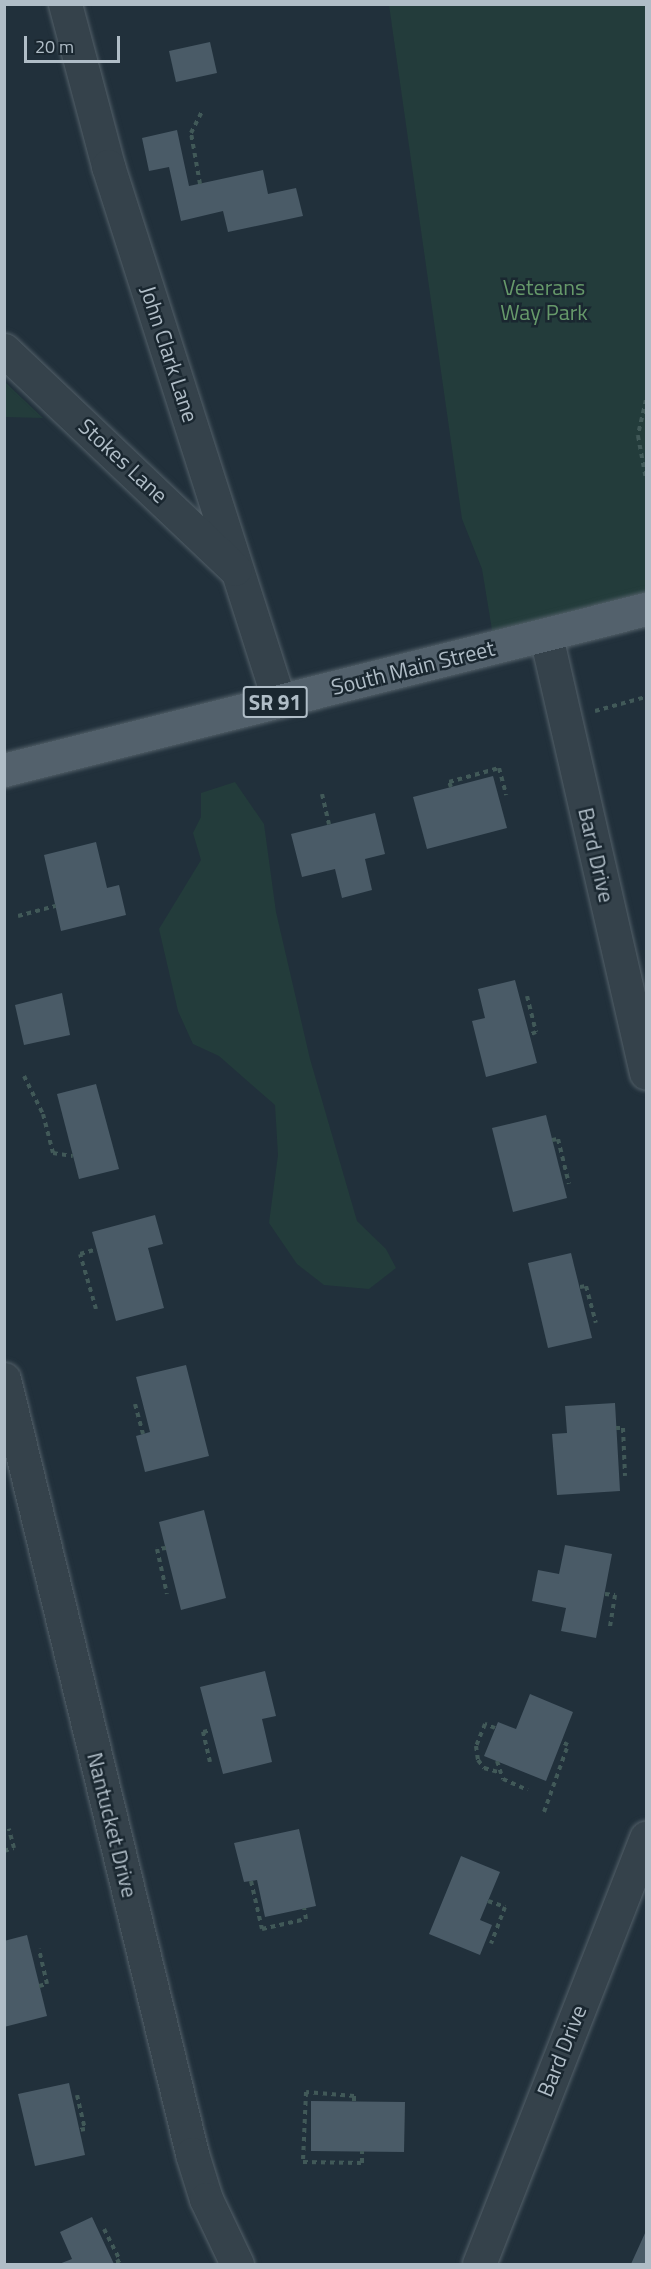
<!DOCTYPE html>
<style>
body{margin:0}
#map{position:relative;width:651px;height:2269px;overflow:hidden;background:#21303b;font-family:"Titillium Web",sans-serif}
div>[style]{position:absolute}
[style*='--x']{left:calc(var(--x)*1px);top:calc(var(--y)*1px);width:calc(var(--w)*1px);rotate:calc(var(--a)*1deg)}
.green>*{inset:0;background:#233c3b}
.building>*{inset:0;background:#4a5b67}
.path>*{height:4px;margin-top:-2px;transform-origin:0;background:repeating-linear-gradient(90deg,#415958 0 4.5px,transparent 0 9px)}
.roads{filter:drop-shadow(0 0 2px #536069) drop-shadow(0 0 2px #536069)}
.street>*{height:33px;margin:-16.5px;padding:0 16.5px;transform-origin:16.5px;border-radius:16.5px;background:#35424b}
.primary>*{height:33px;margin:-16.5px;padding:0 16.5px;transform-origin:16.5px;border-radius:16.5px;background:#53616c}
span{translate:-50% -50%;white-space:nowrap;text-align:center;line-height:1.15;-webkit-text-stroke:5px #1a2730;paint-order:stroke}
.shield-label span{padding:2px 4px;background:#1a2730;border:2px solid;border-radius:4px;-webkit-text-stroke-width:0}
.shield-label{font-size:21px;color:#b0bdc7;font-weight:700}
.park-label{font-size:22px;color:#66996a}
.street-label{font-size:22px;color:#b0bdc7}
.frame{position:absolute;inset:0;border:6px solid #b0bdc7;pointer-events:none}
.scale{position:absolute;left:24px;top:36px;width:96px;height:27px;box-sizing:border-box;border:3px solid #b0bdc7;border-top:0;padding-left:8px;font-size:18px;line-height:21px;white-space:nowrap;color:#b0bdc7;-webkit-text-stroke:4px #1a2730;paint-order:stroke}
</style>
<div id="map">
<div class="green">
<div style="clip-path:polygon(389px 5px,646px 5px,646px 611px,495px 648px,482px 569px,462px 519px)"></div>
<div style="clip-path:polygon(5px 382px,43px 418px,5px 417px)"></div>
<div style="clip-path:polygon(235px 782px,264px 824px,276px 912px,310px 1059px,357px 1221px,386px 1249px,396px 1268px,369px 1289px,324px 1285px,297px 1264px,269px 1223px,278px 1155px,275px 1105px,219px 1056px,193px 1044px,178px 1011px,159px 929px,201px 860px,193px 833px,201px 817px,201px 793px)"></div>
</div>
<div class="building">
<div style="clip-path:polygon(210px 42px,217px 73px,176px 82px,169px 51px)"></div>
<div style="clip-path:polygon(177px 130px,189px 186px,263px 170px,268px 194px,296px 188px,303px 216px,228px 232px,223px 211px,181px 221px,169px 167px,149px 171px,142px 138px)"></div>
<div style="clip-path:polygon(493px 776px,507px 828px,427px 849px,413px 797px)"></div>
<div style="clip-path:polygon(375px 813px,385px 854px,365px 859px,372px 890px,342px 898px,335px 869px,302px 877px,291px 834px)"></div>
<div style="clip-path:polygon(96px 842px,107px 888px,119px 885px,126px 915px,61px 931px,44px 855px)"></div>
<div style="clip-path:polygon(515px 980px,537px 1063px,486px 1077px,472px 1021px,485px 1018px,478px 989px)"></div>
<div style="clip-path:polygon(62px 993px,70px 1035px,24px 1045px,15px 1005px)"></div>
<div style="clip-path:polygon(96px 1084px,119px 1169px,79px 1179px,57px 1094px)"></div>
<div style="clip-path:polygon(546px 1115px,567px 1198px,513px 1212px,492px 1128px)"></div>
<div style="clip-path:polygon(155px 1215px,163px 1244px,148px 1248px,164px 1308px,116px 1321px,92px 1232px)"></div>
<div style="clip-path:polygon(571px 1253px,592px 1338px,548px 1348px,528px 1263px)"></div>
<div style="clip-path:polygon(186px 1365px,209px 1456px,145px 1472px,136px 1436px,150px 1432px,136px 1377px)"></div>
<div style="clip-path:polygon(615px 1403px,620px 1491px,557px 1495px,552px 1434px,567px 1433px,565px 1406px)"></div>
<div style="clip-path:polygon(204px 1510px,226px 1598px,181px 1610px,159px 1522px)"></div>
<div style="clip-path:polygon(565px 1545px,612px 1554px,596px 1638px,561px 1631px,566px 1608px,532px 1601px,538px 1570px,559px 1574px)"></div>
<div style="clip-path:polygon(265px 1671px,276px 1716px,262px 1719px,272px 1762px,223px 1774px,200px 1687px)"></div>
<div style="clip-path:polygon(530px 1694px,573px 1712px,546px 1781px,484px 1756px,498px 1722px,516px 1729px)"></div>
<div style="clip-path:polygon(299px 1829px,316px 1906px,265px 1917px,257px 1880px,244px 1882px,234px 1843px)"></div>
<div style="clip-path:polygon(461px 1856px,500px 1872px,480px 1920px,492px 1925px,480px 1955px,429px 1934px)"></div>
<div style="clip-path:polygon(27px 1935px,47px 2016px,4px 2027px,4px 1941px)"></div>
<div style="clip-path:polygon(69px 2083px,85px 2155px,35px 2166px,18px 2094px)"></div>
<div style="clip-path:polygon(311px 2101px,405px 2102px,404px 2152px,311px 2151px)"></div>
<div style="clip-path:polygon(92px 2217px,114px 2264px,59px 2264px,72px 2259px,60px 2232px)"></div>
<div style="clip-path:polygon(646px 2231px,646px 2264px,631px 2264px)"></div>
</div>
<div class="path">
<div style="--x:200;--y:184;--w:52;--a:-100"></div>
<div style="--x:191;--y:133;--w:25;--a:-63"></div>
<div style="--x:646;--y:400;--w:37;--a:103"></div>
<div style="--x:638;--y:436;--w:44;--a:79.5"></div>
<div style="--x:595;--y:711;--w:53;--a:-15.4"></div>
<div style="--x:451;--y:787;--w:5;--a:-112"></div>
<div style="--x:449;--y:782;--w:52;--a:-15.6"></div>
<div style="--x:499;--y:768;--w:28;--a:75"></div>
<div style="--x:322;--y:794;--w:31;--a:77"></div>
<div style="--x:18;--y:916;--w:39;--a:-15"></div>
<div style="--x:527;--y:996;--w:37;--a:76"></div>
<div style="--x:536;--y:1032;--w:8;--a:157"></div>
<div style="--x:24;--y:1076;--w:42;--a:63.4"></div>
<div style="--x:43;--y:1114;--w:40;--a:75.6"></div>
<div style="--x:53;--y:1153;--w:20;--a:9"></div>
<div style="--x:552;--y:1140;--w:6;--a:-9"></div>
<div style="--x:558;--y:1139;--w:46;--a:76.3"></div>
<div style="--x:580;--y:1287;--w:6;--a:-9"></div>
<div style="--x:586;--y:1286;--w:38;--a:75"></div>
<div style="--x:96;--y:1309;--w:57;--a:-106.2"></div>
<div style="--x:80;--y:1254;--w:18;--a:-16"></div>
<div style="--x:135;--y:1404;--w:31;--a:75"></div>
<div style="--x:616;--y:1428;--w:7;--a:0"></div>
<div style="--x:623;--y:1428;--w:48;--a:87.6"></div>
<div style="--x:166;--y:1548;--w:9;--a:174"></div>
<div style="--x:157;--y:1549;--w:46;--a:77.5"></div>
<div style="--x:605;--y:1594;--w:10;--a:6"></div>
<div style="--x:615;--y:1595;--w:32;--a:99"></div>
<div style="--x:495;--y:1728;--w:11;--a:-158"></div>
<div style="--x:485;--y:1724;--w:24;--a:112"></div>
<div style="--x:476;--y:1746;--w:14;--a:82"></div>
<div style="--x:478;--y:1760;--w:10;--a:53"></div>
<div style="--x:484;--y:1768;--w:15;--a:16"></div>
<div style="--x:497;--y:1761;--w:19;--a:72"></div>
<div style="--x:503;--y:1779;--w:27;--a:24"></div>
<div style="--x:210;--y:1762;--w:31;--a:-103"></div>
<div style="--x:203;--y:1732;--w:9;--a:-13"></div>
<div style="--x:544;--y:1812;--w:71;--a:-70.3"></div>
<div style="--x:568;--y:1745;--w:7;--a:-153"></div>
<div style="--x:4;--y:1851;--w:10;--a:-17"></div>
<div style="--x:14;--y:1848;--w:20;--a:-105"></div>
<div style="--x:251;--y:1881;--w:49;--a:77.1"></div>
<div style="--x:262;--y:1929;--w:45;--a:-12.8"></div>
<div style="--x:306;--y:1919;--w:11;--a:-100"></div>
<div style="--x:488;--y:1901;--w:18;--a:19"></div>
<div style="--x:505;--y:1907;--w:39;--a:111"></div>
<div style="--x:39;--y:1986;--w:8;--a:-14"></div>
<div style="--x:47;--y:1984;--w:36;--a:-103"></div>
<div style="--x:77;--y:2095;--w:35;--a:77"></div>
<div style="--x:85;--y:2129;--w:6;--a:171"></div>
<div style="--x:354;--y:2101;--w:5;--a:-90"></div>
<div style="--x:354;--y:2096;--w:48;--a:-175.2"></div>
<div style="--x:306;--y:2092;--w:70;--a:92.5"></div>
<div style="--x:303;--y:2162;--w:59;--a:1"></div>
<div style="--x:362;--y:2163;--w:12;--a:-90"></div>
<div style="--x:104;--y:2229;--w:35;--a:63"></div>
<div style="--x:120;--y:2260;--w:7;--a:146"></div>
</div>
<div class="roads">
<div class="street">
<div style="--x:65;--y:4;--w:168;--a:75.1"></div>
<div style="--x:108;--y:166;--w:562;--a:72.27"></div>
<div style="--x:4;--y:350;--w:318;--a:43.5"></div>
<div style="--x:546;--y:636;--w:448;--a:77.1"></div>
<div style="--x:4;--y:1379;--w:797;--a:76.36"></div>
<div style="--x:192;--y:2154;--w:47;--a:72.7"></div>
<div style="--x:206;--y:2199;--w:72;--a:64.5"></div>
<div style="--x:479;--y:2264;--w:458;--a:-68.6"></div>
</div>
<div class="primary">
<div style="--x:4;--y:770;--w:662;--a:-14.08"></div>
</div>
</div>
<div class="shield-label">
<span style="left:275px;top:702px">SR 91</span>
</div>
<div class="park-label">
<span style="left:544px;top:300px">Veterans<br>Way Park</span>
</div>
<div class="street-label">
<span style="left:169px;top:354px;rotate:72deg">John Clark Lane</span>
<span style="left:123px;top:461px;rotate:43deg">Stokes Lane</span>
<span style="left:413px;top:668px;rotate:-14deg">South Main Street</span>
<span style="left:596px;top:855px;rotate:77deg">Bard Drive</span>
<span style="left:112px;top:1825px;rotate:76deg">Nantucket Drive</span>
<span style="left:562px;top:2051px;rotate:-68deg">Bard Drive</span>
</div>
<div class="frame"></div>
<div class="scale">20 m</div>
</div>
